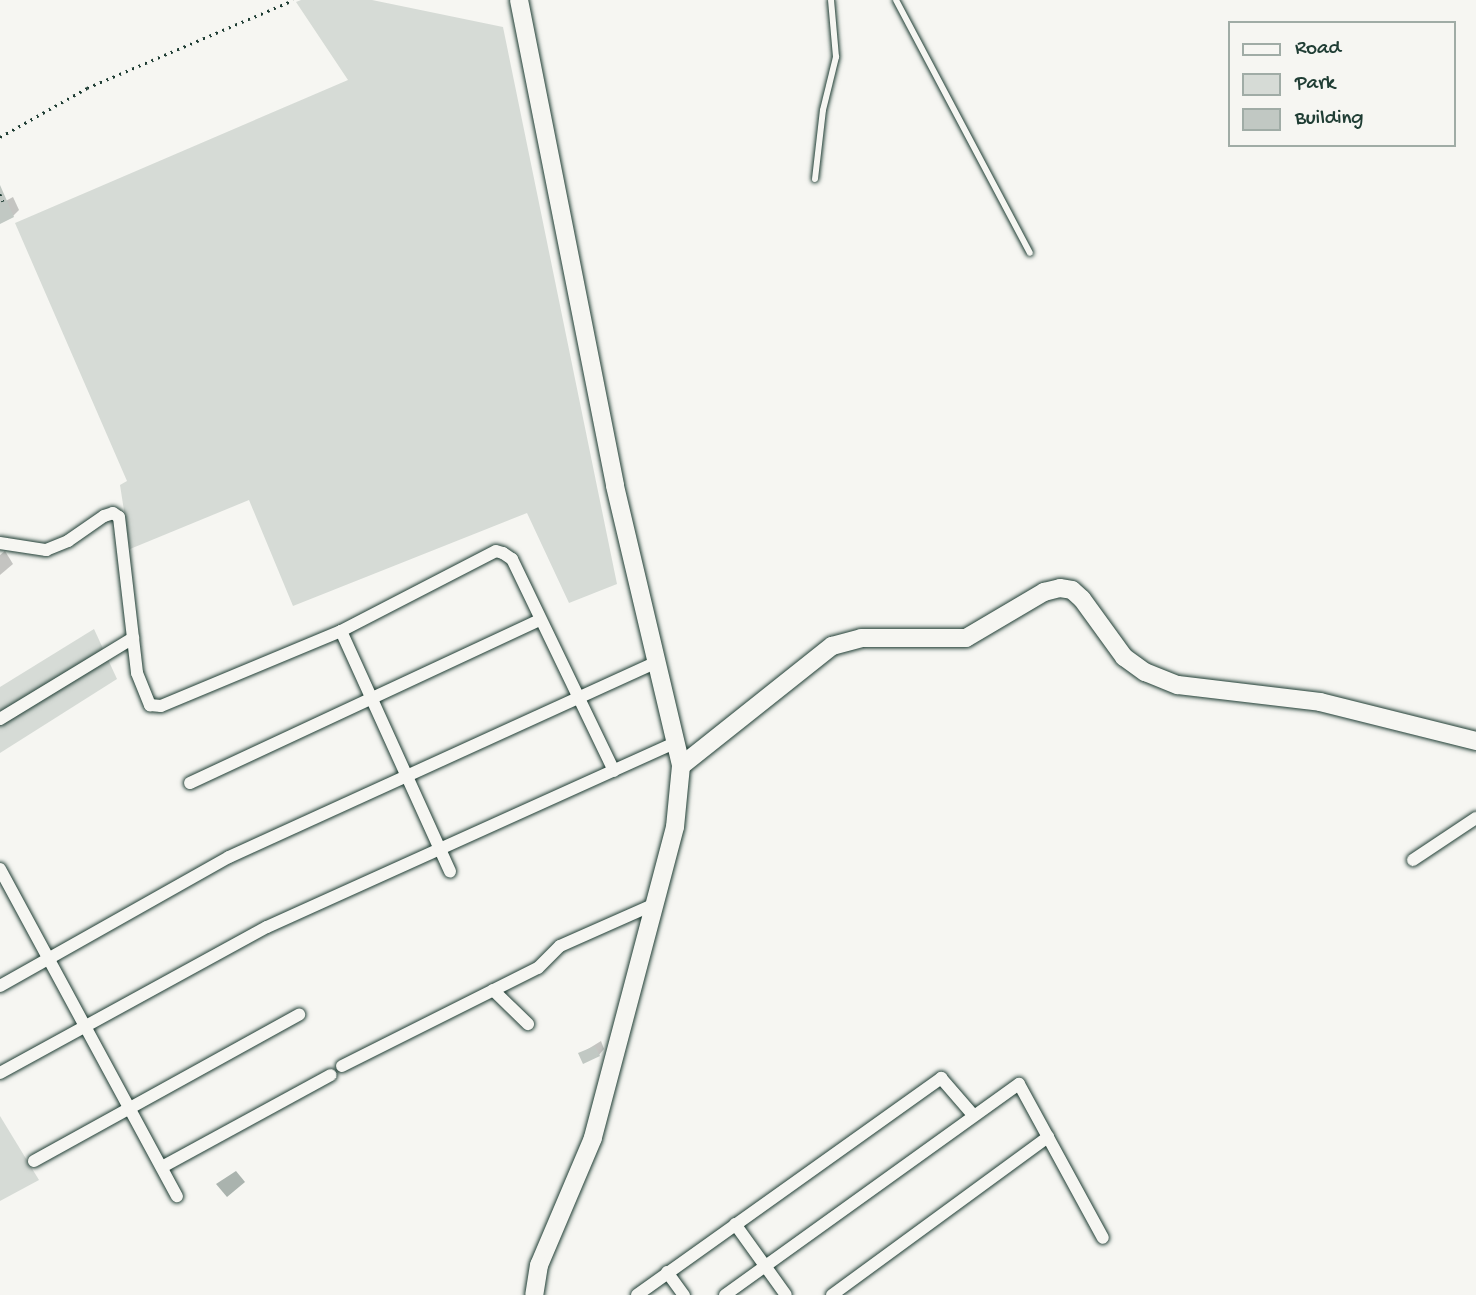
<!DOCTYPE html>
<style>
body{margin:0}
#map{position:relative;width:1476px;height:1295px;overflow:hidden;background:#f6f6f2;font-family:"Gochi Hand",sans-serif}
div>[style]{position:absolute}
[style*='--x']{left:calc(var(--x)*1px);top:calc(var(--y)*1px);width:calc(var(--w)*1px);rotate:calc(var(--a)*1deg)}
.green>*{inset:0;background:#d6dbd6}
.water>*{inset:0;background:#aab3ae}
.shadow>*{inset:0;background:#0003}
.building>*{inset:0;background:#c1c8c3}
.path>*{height:2.5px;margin-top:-1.25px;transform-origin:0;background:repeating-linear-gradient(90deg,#1f3d34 0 2px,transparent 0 7px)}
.roads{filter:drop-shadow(0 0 2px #1f3d34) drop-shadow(0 0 2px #1f3d34)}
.lane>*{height:6px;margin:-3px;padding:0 3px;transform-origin:3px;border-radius:3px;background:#f6f6f2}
.street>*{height:12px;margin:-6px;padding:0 6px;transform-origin:6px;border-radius:6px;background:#f6f6f2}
.secondary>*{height:18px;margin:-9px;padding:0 9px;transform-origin:9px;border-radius:9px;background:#f6f6f2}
span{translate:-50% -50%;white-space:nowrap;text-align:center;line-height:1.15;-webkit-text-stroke:7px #f6f6f2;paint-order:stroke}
.legend{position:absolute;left:1228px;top:21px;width:228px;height:126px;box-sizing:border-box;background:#f6f6f2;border:2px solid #a0aca6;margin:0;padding:9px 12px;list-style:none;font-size:21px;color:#1f3d34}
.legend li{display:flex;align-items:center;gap:14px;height:35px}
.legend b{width:35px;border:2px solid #a0aca6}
</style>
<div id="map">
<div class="green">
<div style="clip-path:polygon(301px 0,372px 0,503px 27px,617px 584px,569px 603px,527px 513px,293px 606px,249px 500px,130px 549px,120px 485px,127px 481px,15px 223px,348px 80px,296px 2px)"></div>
<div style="clip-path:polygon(94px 629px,117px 679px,0 753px,0 687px)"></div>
<div style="clip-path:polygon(0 1116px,39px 1180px,0 1201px)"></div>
</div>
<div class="water">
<div style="clip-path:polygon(236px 1171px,245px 1182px,227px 1197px,216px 1184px)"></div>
</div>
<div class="shadow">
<div style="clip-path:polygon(13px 197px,19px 210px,13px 216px,0 215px,0 204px)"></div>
<div style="clip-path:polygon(5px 551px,13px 564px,0 575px,0 555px)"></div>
<div style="clip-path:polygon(601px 1041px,604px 1049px,599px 1055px,580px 1054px)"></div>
</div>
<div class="building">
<div style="clip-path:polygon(0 185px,14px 217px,0 224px)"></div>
<div style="clip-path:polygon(595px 1046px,600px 1056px,583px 1064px,578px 1053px)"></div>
</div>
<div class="path">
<div style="--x:0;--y:137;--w:100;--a:-29.4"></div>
<div style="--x:87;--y:88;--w:224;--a:-23.1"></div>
<div style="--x:0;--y:194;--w:8;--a:67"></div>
</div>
<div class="roads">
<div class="lane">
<div style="--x:896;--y:0;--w:286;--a:62.1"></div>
<div style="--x:815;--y:179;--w:69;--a:-83.4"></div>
<div style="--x:823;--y:110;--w:55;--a:-76.2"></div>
<div style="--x:836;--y:57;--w:57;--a:-95"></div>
</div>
<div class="street">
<div style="--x:0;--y:543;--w:47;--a:8.7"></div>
<div style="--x:46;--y:550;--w:24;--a:-22"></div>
<div style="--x:68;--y:541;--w:44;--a:-34.8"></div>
<div style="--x:104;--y:516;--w:9;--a:-18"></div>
<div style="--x:113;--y:513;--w:7;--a:34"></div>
<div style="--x:119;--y:517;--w:157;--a:83.4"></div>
<div style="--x:137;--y:673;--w:35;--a:68"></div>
<div style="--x:150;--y:705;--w:11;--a:5"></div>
<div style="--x:161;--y:706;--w:195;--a:-22.6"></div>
<div style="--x:341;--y:631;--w:174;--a:-27.3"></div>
<div style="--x:496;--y:551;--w:7;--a:16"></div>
<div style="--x:503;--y:553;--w:11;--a:34"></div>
<div style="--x:512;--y:559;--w:235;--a:64.3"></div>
<div style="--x:341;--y:631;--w:264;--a:65.6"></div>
<div style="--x:0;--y:719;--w:156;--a:-31.3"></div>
<div style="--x:190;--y:783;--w:386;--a:-25"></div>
<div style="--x:1413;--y:860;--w:76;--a:-33.7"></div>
<div style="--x:0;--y:869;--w:372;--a:61.6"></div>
<div style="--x:0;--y:986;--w:263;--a:-29.4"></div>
<div style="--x:229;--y:857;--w:469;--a:-24.5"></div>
<div style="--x:493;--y:990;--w:49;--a:44.2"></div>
<div style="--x:342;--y:1066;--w:219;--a:-26.6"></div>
<div style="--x:538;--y:968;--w:31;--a:-45"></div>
<div style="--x:560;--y:946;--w:104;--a:-23.9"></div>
<div style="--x:0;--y:1073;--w:304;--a:-28.7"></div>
<div style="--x:267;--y:927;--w:448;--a:-24.3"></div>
<div style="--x:34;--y:1161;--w:303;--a:-28.9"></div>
<div style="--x:162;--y:1167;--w:192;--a:-28.6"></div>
<div style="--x:735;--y:1224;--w:87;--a:54.3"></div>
<div style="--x:667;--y:1272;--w:29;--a:54"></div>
<div style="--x:637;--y:1295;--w:374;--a:-35.5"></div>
<div style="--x:941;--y:1078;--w:49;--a:49.1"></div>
<div style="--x:725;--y:1295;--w:362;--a:-35.7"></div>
<div style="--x:1019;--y:1084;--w:175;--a:61.4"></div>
<div style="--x:832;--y:1295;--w:268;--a:-36.2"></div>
</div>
<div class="secondary">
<div style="--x:519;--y:0;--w:495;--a:78.8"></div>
<div style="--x:615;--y:486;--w:288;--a:76.7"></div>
<div style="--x:681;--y:766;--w:61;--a:95.6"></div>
<div style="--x:675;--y:827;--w:322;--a:104.8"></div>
<div style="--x:593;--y:1138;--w:138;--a:113"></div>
<div style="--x:539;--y:1265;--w:30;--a:99"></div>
<div style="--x:681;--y:766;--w:193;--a:-38.5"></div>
<div style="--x:832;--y:646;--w:30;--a:-15"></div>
<div style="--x:861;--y:638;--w:105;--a:0"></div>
<div style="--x:966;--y:638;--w:91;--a:-30.5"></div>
<div style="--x:1044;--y:592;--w:16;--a:-14"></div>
<div style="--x:1060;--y:588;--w:12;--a:9"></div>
<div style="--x:1072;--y:590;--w:13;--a:42"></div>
<div style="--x:1082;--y:599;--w:72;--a:54.1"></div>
<div style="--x:1124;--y:657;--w:26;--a:36"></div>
<div style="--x:1145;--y:672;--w:35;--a:22"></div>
<div style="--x:1178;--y:685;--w:143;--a:6.8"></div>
<div style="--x:1320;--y:702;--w:161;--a:14"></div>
</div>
</div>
<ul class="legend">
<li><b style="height:9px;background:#f6f6f2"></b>Road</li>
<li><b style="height:19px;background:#d6dbd6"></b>Park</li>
<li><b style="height:19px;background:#c1c8c3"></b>Building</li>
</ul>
</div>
